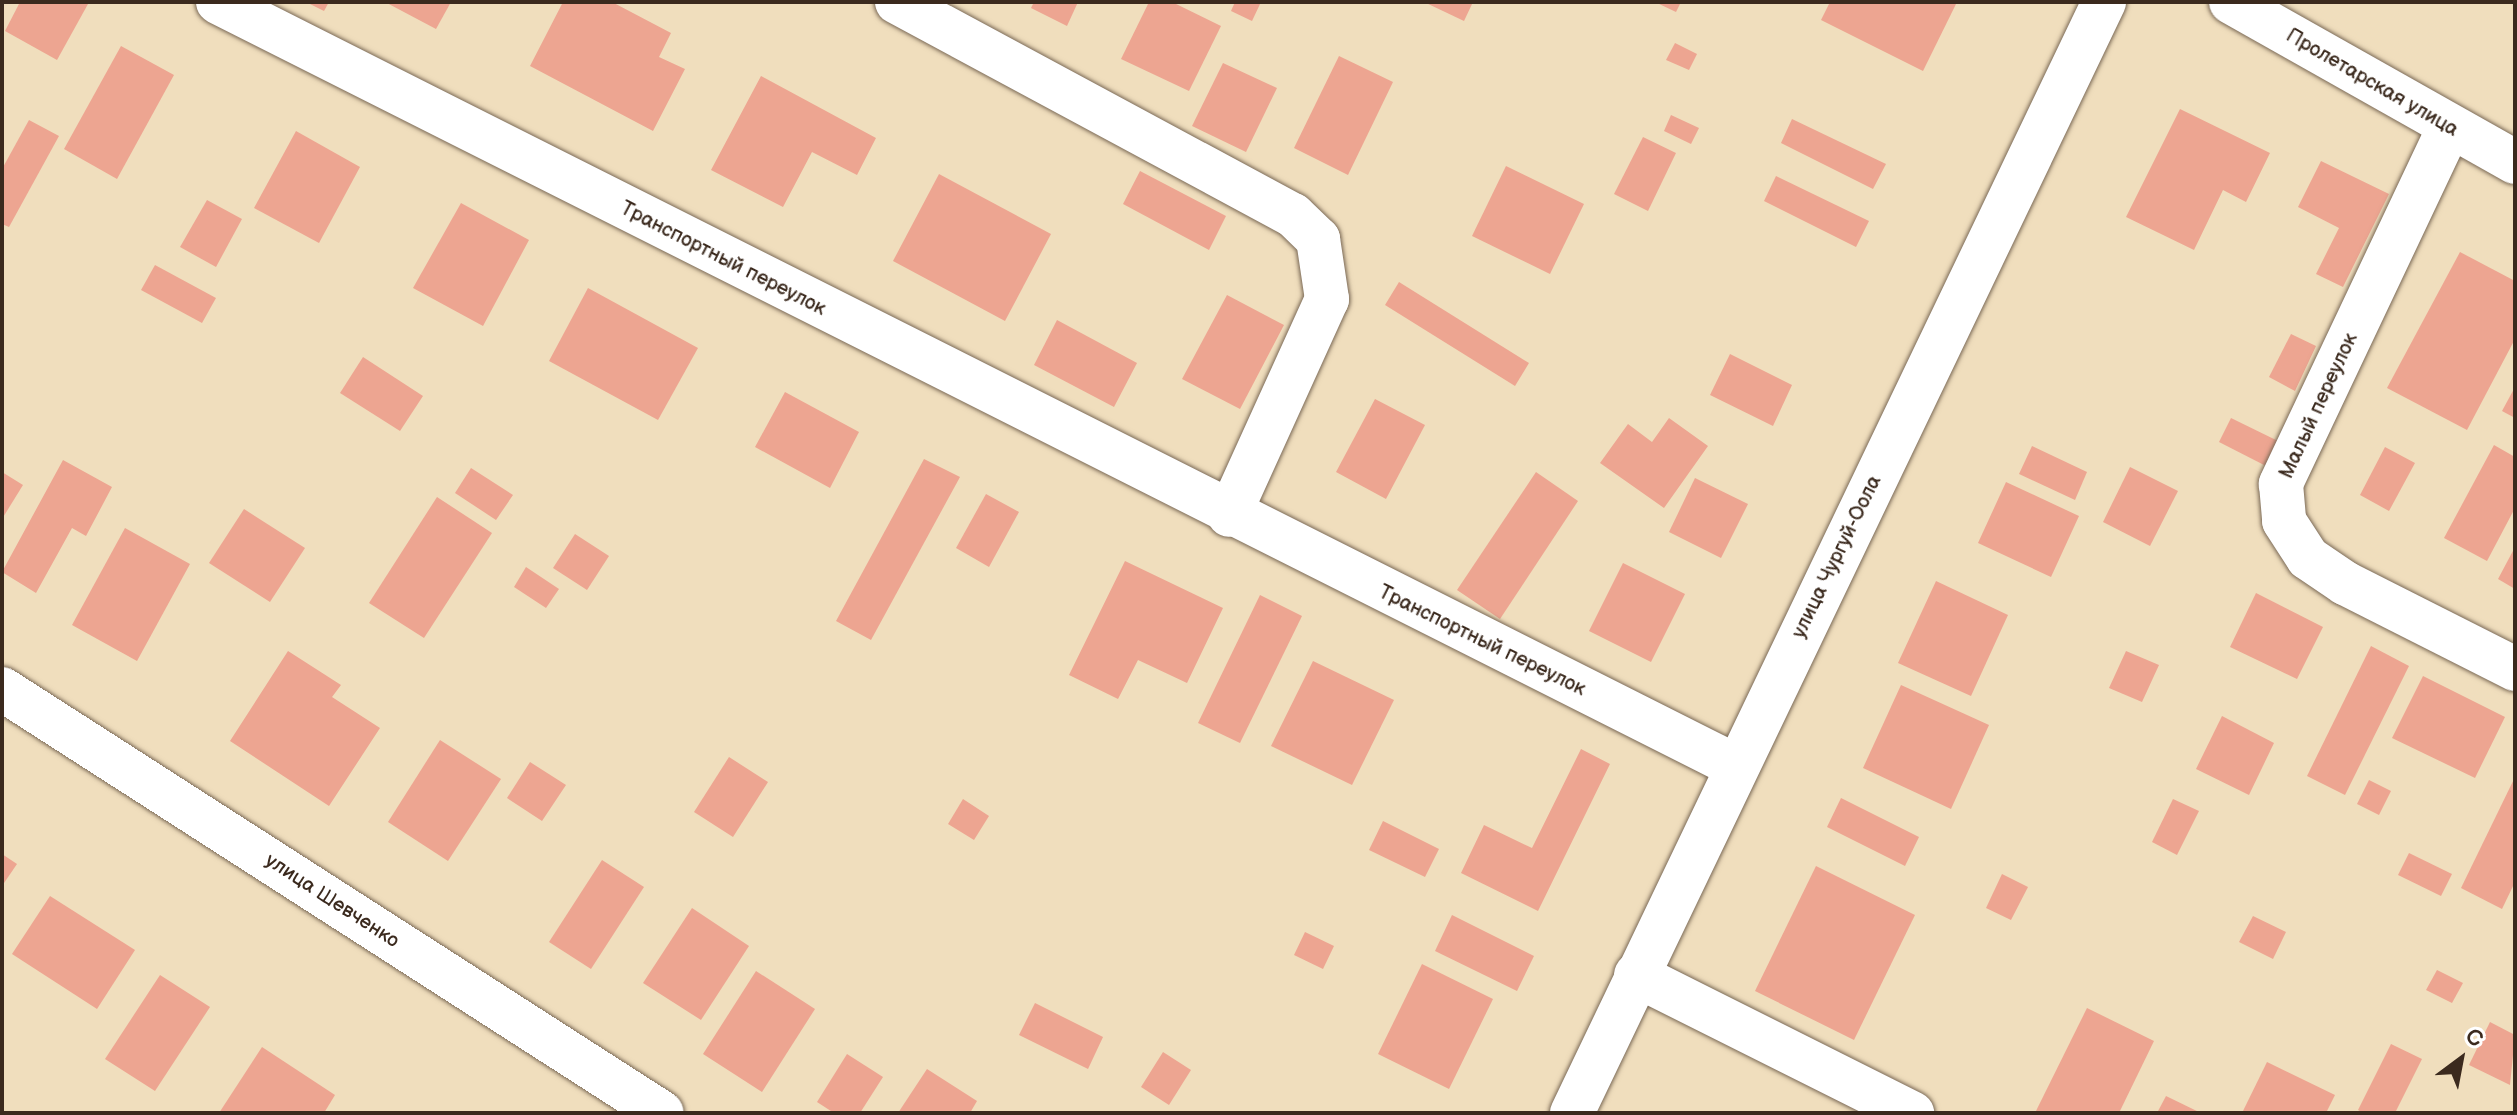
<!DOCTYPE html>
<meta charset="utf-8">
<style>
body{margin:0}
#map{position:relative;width:2517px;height:1115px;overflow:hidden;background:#f0debd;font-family:"Balsamiq Sans",sans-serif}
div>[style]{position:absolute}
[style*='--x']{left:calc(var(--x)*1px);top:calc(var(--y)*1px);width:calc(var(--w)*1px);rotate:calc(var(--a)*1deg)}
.building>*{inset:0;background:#eda591}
.roads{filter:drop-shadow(0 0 2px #7a6956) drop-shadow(0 0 2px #7a6956)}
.minor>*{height:44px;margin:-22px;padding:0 22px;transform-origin:22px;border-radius:22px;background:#fff}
.tertiary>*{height:44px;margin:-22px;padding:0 22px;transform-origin:22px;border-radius:22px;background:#fff}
span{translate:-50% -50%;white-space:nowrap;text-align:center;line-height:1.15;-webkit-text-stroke:7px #fff;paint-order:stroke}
.street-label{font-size:20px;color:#3b2a1e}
.frame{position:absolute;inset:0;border:4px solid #3b2a1e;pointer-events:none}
.north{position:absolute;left:2421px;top:1019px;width:80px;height:80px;-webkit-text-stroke:6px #fff;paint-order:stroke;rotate:32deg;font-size:22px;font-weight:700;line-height:32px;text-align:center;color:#3b2a1e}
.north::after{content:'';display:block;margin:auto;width:28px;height:36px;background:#3b2a1e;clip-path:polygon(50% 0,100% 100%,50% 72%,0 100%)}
</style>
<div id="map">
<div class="building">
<div style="clip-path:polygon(20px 2px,88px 4px,57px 60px,5px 31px)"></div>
<div style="clip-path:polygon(306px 2px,329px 2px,324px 11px)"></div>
<div style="clip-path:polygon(385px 2px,451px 2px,436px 29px)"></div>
<div style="clip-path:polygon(563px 2px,612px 2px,671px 33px,659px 57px,685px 69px,653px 131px,530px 66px)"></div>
<div style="clip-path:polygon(1034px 2px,1078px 2px,1067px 26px,1031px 8px)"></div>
<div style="clip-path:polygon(1149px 2px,1172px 2px,1221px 26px,1189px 91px,1121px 59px)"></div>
<div style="clip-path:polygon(1235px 2px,1261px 2px,1252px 21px,1231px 11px)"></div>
<div style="clip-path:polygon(1424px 2px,1473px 2px,1464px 21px)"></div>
<div style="clip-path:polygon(1655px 2px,1681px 2px,1676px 12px)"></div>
<div style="clip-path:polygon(1830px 2px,1957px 2px,1923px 71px,1821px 20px)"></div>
<div style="clip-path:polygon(1675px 43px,1697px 54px,1689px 70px,1666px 60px)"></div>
<div style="clip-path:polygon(121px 46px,174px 75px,117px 179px,64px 149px)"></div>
<div style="clip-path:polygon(1339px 56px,1393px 82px,1348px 175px,1294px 148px)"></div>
<div style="clip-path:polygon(1223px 63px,1277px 88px,1246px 152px,1192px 126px)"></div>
<div style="clip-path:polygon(761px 76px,876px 138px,857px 175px,812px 152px,783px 207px,711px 170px)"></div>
<div style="clip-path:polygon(2180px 109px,2270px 153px,2246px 202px,2223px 190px,2194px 250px,2126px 217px)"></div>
<div style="clip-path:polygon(1671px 115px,1699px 128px,1691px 144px,1664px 131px)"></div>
<div style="clip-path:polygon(1792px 119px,1886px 164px,1873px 189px,1781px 143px)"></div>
<div style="clip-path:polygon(29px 120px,59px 136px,9px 227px,2px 224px,2px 169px)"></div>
<div style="clip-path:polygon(296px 131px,360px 167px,319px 243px,254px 208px)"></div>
<div style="clip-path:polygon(1643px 137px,1676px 153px,1648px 211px,1614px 194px)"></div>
<div style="clip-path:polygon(2321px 161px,2389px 194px,2343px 287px,2316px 274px,2339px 228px,2298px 207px)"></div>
<div style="clip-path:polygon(1506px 166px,1584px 204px,1550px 274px,1472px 236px)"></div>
<div style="clip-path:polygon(1140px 171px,1226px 216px,1209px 250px,1123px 204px)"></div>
<div style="clip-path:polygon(939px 174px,1051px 234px,1005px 321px,893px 261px)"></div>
<div style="clip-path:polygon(1776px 176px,1869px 221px,1856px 247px,1764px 201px)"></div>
<div style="clip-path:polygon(207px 200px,242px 219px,216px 267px,180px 247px)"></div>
<div style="clip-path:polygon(461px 203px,529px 240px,483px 326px,413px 288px)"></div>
<div style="clip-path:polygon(2460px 252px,2515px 281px,2515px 339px,2467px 430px,2387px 388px)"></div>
<div style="clip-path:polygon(155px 265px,216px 298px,202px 323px,141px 290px)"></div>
<div style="clip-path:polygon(1399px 282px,1529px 363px,1515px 386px,1385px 305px)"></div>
<div style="clip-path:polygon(588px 288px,698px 348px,658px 420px,549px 361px)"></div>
<div style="clip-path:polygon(1227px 295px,1284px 325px,1240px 409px,1182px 379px)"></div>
<div style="clip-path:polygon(1057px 320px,1137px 363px,1114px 407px,1034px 365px)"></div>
<div style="clip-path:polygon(2291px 334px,2316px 346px,2295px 391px,2269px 377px)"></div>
<div style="clip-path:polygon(1730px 354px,1792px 385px,1773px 426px,1710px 395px)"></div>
<div style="clip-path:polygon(363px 357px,423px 396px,400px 431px,340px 393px)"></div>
<div style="clip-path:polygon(2515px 387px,2515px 418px,2502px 411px)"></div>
<div style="clip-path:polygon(785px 392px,859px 432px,830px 488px,755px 447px)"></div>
<div style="clip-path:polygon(1375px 399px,1425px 425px,1386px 499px,1336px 472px)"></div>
<div style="clip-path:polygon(1669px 418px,1708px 446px,1664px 508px,1600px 463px,1628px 424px,1652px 442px)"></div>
<div style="clip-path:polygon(2231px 418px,2278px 441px,2266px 466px,2219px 442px)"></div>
<div style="clip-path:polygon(2494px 445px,2515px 457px,2515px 508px,2487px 561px,2444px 538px)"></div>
<div style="clip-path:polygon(2032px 446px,2087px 472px,2075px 500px,2019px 474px)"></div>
<div style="clip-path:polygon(2385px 447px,2415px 463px,2389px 511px,2360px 495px)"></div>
<div style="clip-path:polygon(924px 459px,960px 477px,871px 640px,836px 621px)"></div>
<div style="clip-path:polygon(63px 460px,112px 487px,86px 536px,72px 528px,36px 593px,2px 572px)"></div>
<div style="clip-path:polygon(2130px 467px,2178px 491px,2150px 546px,2103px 522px)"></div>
<div style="clip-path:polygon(471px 468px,513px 495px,496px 520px,455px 493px)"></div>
<div style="clip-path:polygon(2px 472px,23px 485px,2px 519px)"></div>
<div style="clip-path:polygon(1536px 472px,1578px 501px,1500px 619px,1457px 590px)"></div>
<div style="clip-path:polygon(1695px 478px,1748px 504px,1721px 558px,1669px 532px)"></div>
<div style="clip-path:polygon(2006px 482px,2079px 516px,2051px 577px,1978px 543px)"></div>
<div style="clip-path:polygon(986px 494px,1019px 512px,989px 567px,956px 548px)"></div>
<div style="clip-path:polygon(437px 497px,492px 533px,424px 638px,369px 603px)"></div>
<div style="clip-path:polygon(244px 509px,305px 548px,270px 602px,209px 563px)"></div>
<div style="clip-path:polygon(125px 528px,190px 564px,137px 661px,72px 625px)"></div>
<div style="clip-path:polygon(575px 534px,609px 556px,587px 590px,553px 568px)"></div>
<div style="clip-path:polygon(2515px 547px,2515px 589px,2498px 579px)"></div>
<div style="clip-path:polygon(1125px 561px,1223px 608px,1187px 683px,1138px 660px,1118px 699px,1069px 675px)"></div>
<div style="clip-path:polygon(1623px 563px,1685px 594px,1651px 662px,1589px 631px)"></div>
<div style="clip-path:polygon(526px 567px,559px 589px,546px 608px,514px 587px)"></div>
<div style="clip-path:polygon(1936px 581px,2008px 615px,1971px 696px,1898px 663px)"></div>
<div style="clip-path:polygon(2256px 593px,2323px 627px,2297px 679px,2230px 647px)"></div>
<div style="clip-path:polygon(1260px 595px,1302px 616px,1240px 743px,1198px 723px)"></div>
<div style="clip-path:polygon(2371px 646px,2409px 666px,2345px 795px,2307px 776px)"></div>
<div style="clip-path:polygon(288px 651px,341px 685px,332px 697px,380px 728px,329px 806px,230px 741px)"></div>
<div style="clip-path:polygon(2126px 651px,2159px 665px,2142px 702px,2109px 688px)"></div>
<div style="clip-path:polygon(1313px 661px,1394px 700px,1352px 785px,1271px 746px)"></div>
<div style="clip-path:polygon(2423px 676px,2505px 717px,2475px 778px,2392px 738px)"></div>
<div style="clip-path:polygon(1901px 685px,1989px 725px,1951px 809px,1863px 768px)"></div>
<div style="clip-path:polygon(2222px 716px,2274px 743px,2249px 795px,2196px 769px)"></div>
<div style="clip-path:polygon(440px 740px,501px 779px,448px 861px,388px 822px)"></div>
<div style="clip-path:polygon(1581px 749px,1610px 764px,1538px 911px,1461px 873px,1484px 825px,1532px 848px)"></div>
<div style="clip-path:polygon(729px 757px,768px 782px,733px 837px,694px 812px)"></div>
<div style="clip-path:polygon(530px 762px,566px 785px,542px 821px,507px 798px)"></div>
<div style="clip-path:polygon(2515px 777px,2515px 882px,2502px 909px,2461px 888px)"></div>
<div style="clip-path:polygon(2369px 780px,2391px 791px,2379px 815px,2357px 804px)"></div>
<div style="clip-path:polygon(1841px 798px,1919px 837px,1905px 866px,1827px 827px)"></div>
<div style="clip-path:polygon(963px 799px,989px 816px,974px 840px,948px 824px)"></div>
<div style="clip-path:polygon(2173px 799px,2199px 811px,2177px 855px,2152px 842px)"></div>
<div style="clip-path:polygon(1383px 821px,1439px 849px,1425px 877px,1369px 850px)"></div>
<div style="clip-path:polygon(2409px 853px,2452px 874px,2441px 896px,2398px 875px)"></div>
<div style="clip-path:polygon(2px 854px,17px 864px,2px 886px)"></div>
<div style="clip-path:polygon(602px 860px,644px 887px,591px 969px,549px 942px)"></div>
<div style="clip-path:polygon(1816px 866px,1915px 915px,1854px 1040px,1755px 991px)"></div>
<div style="clip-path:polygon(2002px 874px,2028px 887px,2011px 920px,1986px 908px)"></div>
<div style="clip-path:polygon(50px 896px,135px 950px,97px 1009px,12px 954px)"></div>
<div style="clip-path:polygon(692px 908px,749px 946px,701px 1020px,643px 983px)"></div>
<div style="clip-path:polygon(1452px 915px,1534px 956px,1517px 991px,1435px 951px)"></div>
<div style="clip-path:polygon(2253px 916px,2286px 932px,2273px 959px,2239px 942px)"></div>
<div style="clip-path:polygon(1305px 932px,1334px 946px,1323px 969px,1294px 955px)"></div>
<div style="clip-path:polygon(1422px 964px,1493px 999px,1449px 1089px,1378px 1054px)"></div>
<div style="clip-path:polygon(2437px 970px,2463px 983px,2452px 1003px,2426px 990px)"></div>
<div style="clip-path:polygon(756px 971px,815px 1009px,762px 1092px,703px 1054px)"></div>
<div style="clip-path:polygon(160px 975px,210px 1007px,155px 1091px,105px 1059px)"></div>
<div style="clip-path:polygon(1035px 1003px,1103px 1037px,1088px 1069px,1019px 1035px)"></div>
<div style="clip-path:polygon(2087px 1008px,2154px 1041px,2119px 1113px,2035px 1113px)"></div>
<div style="clip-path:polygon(2490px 1022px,2515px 1035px,2510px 1085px,2469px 1065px)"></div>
<div style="clip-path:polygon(2391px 1044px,2422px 1059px,2395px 1113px,2363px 1113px,2358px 1110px)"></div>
<div style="clip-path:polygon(262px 1047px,335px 1095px,324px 1113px,219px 1113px)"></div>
<div style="clip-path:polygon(1163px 1052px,1191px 1070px,1169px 1105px,1141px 1087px)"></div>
<div style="clip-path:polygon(847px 1054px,883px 1077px,860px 1113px,834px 1113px,817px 1102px)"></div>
<div style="clip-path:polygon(2267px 1062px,2335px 1095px,2326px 1113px,2242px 1113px)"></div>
<div style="clip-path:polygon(927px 1069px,977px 1101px,970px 1113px,898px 1113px)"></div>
<div style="clip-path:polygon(2166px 1096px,2201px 1113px,2157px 1113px)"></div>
</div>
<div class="roads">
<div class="minor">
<div style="--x:218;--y:2;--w:1699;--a:26.72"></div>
<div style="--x:897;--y:2;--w:450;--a:28.3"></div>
<div style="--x:1293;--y:215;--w:35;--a:44"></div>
<div style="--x:1318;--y:239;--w:61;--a:81.5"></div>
<div style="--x:1327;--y:299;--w:237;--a:114.4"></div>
<div style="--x:2231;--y:2;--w:326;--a:29.4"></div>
<div style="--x:2449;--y:128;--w:394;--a:115.3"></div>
<div style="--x:2281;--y:484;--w:37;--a:85"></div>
<div style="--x:2284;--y:521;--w:44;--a:57"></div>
<div style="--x:2308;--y:558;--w:45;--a:34"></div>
<div style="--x:2345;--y:583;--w:191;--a:26.8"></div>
<div style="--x:1636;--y:975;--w:309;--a:26.6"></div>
<div style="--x:1572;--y:1113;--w:1232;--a:-64.41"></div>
</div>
<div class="tertiary">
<div style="--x:2;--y:689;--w:784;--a:32.72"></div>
</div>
</div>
<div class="street-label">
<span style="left:2372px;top:83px;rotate:30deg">Пролетарская улица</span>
<span style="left:723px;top:259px;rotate:27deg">Транспортный переулок</span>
<span style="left:2319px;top:406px;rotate:-65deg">Малый переулок</span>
<span style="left:1837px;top:557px;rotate:-64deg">улица Чургуй-Оола</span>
<span style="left:1482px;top:641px;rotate:26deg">Транспортный переулок</span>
<span style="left:332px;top:901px;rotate:33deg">улица Шевченко</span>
</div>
<div class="frame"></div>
<div class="north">С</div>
</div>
